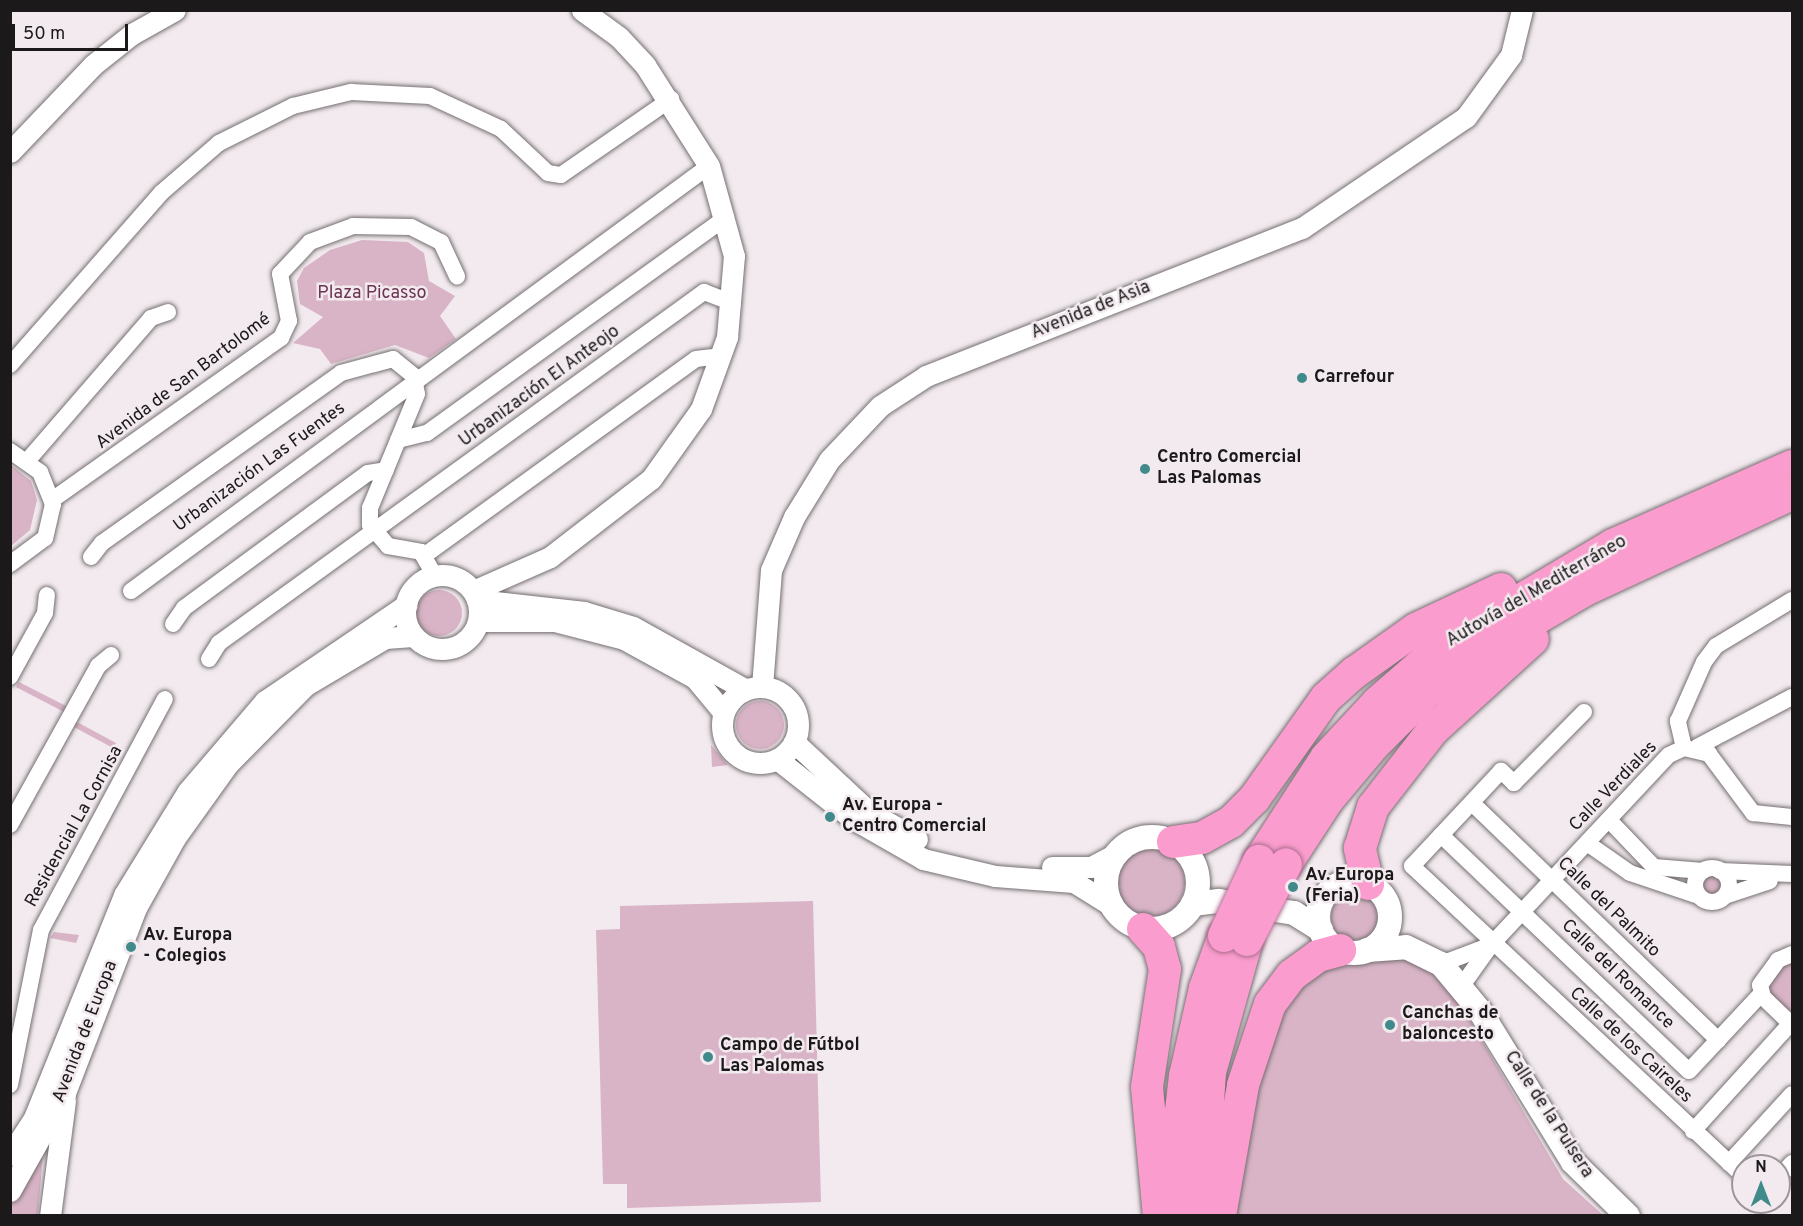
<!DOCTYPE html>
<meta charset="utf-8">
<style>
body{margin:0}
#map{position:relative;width:1803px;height:1226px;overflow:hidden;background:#f2eaee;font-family:Overpass,sans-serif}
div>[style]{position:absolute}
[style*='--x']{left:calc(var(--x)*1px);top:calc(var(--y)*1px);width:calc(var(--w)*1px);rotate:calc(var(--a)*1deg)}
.green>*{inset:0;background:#d9b4c6}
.round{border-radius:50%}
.roads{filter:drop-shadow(0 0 2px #756f72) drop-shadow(0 0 2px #756f72)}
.minor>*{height:16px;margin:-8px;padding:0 8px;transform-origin:8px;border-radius:8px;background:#fff}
.minor>.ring{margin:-8px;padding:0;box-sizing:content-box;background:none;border:16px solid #fff;border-radius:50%}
.tertiary>*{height:21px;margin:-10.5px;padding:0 10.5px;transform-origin:10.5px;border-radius:10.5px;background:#fff}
.tertiary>.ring{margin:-10.5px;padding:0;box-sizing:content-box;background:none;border:21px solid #fff;border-radius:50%}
.secondary>*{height:24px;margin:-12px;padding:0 12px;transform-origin:12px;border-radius:12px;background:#fff}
.secondary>.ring{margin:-12px;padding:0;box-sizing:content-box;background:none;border:24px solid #fff;border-radius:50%}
.motorway>*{height:32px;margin:-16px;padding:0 16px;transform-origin:16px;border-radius:16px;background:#fa9ccd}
.bridges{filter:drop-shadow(0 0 2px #ac6e8f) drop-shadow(0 0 2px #ac6e8f)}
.motorway-bridge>*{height:32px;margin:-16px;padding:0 16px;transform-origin:16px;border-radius:16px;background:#fa9ccd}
.dots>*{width:16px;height:16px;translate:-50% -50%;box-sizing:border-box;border:3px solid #f2eaee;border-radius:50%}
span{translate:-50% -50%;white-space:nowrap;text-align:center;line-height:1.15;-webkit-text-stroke:5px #f2eaee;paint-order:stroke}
.park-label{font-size:18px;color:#6b3452}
.street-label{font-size:18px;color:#1c191b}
.poi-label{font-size:18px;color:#1c191b;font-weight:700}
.left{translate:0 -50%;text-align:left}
.frame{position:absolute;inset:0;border:12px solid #1c191b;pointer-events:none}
.north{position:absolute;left:1731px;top:1154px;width:60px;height:60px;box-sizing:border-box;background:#f2eaee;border:2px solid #9c969a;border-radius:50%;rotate:0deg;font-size:16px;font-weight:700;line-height:24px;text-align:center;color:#1c191b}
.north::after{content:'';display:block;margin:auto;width:21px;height:27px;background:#418a8b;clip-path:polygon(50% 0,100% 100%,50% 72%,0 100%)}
.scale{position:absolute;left:12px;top:24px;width:116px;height:27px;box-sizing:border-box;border:3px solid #1c191b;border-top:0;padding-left:8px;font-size:18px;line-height:21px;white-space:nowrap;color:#1c191b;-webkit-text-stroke:4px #f2eaee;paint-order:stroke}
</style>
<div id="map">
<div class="green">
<div style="clip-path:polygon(362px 240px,408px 242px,424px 253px,429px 281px,455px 296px,440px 316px,456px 339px,429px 358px,395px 345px,331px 364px,320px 349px,293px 343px,323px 317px,300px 304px,297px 281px,304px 268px,330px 250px)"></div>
<div style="clip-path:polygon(10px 464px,31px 481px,37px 500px,30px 530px,11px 546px)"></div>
<div class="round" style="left:416px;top:590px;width:46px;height:46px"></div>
<div style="clip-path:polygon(19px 682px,66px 706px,64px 712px,16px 687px)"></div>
<div class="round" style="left:736px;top:701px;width:48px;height:48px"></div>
<div style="clip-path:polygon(77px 722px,116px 743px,113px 748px,74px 727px)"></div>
<div style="clip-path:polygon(711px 745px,728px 765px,712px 767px)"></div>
<div class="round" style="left:1115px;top:847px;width:70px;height:70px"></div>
<div class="round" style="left:1701px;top:876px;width:22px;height:22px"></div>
<div class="round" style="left:1331px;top:891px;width:52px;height:52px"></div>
<div style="clip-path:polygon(813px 901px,821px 1202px,627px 1208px,627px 1184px,603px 1184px,596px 930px,620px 929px,620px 906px)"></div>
<div style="clip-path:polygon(54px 932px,79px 935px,76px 943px,50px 938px)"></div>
<div style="clip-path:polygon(1400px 954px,1438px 976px,1467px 1015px,1563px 1179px,1603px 1215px,1232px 1216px,1238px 1155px,1276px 1008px,1334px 960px)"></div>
<div style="clip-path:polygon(1792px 954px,1792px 1022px,1760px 985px)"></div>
<div style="clip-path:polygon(43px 1154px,38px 1215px,11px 1216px,11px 1203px)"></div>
</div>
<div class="roads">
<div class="minor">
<div style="--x:10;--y:365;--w:229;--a:-48.7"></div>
<div style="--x:161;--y:193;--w:77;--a:-40.8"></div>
<div style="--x:219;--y:143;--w:83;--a:-26.6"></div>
<div style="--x:293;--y:106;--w:60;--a:-13.6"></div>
<div style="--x:351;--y:92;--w:79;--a:2.9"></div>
<div style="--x:430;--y:96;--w:78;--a:24.9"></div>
<div style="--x:501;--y:129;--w:64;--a:43.1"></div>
<div style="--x:548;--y:173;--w:13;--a:9"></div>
<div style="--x:561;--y:175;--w:134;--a:-34.6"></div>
<div style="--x:398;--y:440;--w:30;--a:-14"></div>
<div style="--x:427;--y:433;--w:369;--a:-35.8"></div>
<div style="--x:10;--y:451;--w:37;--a:35"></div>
<div style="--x:40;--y:472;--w:35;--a:68"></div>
<div style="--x:53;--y:504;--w:35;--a:103"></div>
<div style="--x:45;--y:538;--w:44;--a:143.4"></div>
<div style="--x:28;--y:460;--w:188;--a:-49.1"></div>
<div style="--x:151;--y:318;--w:18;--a:-19"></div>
<div style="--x:52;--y:500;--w:281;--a:-35.3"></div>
<div style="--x:281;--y:338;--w:19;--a:-65"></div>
<div style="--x:289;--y:321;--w:48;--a:-100.8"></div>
<div style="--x:280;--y:274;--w:44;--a:-46.8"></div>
<div style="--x:310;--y:242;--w:46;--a:-20.4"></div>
<div style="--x:353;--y:226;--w:58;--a:1"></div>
<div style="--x:411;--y:227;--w:34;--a:27"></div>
<div style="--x:441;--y:242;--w:38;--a:65"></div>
<div style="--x:425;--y:555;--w:334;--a:-35.9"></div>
<div style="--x:696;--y:359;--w:24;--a:-7"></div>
<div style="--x:91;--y:557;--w:18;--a:-52"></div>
<div style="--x:102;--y:543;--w:293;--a:-35.4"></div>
<div style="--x:341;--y:373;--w:54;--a:-15.1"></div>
<div style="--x:393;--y:359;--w:27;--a:39"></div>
<div style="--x:414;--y:376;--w:18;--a:81"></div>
<div style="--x:417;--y:394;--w:123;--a:112.4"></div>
<div style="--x:370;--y:508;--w:17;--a:90"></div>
<div style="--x:370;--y:525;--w:28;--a:49"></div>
<div style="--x:388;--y:546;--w:34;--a:10"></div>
<div style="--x:421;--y:552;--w:28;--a:60"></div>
<div style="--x:131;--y:591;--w:717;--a:-36.33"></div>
<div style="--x:173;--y:624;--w:19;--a:-55"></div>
<div style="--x:184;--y:608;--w:228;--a:-36.3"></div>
<div style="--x:368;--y:473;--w:18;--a:-9"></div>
<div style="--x:209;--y:659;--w:19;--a:-58"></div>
<div style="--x:219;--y:643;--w:599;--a:-35.89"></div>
<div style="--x:704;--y:292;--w:31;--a:21"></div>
<div style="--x:10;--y:677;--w:73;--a:-61.3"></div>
<div style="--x:45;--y:613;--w:18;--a:-84"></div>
<div style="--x:1584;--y:712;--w:100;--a:134.6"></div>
<div style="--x:1514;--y:783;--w:18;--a:-137"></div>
<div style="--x:1501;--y:771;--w:130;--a:133.1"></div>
<div style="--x:1412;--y:866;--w:453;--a:43.1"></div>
<div style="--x:1697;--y:747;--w:107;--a:-27.8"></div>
<div style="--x:1684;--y:748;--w:28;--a:-103"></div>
<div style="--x:1678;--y:721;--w:64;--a:-66.2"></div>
<div style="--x:1704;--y:662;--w:20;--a:-53"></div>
<div style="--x:1716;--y:646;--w:89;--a:-31.2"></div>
<div style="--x:1472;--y:803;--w:342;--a:43.9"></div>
<div style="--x:1609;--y:820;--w:65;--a:46.2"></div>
<div style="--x:1654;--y:867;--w:49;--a:4.7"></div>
<div style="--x:10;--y:825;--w:182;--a:-61"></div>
<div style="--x:98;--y:666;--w:17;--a:-40"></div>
<div style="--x:1441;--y:835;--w:342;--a:43.6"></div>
<div style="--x:1689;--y:1071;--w:105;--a:-46.9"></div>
<div style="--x:1587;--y:843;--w:52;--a:34.9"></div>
<div style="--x:1630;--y:873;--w:73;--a:18.4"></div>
<div class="ring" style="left:1695px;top:868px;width:18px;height:18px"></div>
<div style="--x:1720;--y:871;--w:72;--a:2.4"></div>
<div style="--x:1725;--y:896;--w:47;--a:-18.4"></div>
<div style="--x:1441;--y:964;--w:53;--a:-20.8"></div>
<div style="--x:1491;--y:945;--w:260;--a:-46.9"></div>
<div style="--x:1669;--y:755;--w:17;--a:-25"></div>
<div style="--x:1684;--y:748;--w:26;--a:13"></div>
<div style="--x:1709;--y:754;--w:74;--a:53.3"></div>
<div style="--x:1753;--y:813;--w:39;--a:6"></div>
<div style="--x:1461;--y:987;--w:52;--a:-54.5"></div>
<div style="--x:1791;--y:1024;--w:39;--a:-136"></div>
<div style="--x:1763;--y:997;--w:12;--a:-104"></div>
<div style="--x:1760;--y:985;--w:31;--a:-54"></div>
<div style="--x:1778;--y:960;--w:15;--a:-23"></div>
<div style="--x:10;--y:1085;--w:158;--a:-78.7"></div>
<div style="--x:41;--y:930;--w:262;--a:-61.8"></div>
<div style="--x:1693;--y:1131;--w:147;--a:-47.8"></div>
<div style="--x:1729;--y:1163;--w:93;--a:-47.6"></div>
<div style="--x:1779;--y:1177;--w:19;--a:-47"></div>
</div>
<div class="tertiary">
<div style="--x:10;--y:152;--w:120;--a:-46.3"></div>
<div style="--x:93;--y:65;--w:50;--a:-38.5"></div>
<div style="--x:132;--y:34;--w:49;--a:-29.2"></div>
<div class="ring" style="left:405px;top:575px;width:53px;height:53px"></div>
<div style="--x:473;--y:591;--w:84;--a:-23.8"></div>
<div style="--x:550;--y:557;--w:128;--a:-37.7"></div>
<div style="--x:651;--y:479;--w:86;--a:-54.5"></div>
<div style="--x:701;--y:409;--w:77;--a:-70.1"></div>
<div style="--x:727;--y:337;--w:81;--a:-85.1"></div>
<div style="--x:734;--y:256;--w:93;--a:-105.5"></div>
<div style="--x:709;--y:166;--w:120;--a:-122.4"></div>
<div style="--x:645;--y:65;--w:38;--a:-133"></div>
<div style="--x:619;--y:37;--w:46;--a:-143.9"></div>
<div style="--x:477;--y:600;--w:108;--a:6.4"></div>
<div style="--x:584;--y:612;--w:51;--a:17"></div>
<div style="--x:633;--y:627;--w:129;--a:29.1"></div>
<div style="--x:478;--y:621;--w:77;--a:0"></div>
<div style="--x:555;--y:621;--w:71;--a:14.6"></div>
<div style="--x:624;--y:639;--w:81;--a:28.8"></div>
<div style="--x:695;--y:678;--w:45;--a:50.4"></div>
<div style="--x:762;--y:687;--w:117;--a:-85.6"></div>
<div style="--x:771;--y:570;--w:58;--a:-66.5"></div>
<div style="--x:794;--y:517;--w:67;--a:-58.4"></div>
<div style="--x:829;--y:460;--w:74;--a:-46.6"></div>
<div style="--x:880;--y:406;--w:55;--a:-33.1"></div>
<div style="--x:926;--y:376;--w:404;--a:-21.5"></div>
<div style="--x:1302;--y:228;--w:198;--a:-34.1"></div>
<div style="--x:1466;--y:117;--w:77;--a:-54"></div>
<div style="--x:1511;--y:55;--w:46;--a:-76.3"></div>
<div class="ring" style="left:722px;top:687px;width:55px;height:55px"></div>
<div style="--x:794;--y:742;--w:103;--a:43"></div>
<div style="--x:869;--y:812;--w:55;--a:29.4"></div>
<div style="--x:777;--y:759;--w:97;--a:38.3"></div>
<div style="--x:853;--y:819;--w:81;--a:29.7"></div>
<div style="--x:923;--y:859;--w:74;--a:13.3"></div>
<div style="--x:995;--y:876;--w:79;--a:4.3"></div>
<div style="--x:1074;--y:882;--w:44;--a:31.9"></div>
<div style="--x:1052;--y:867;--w:39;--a:0"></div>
<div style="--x:1091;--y:867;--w:30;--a:-28"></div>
<div style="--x:10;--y:1155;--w:44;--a:-57"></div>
<div style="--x:34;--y:1118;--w:240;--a:-68"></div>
<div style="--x:124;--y:895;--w:122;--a:-58.4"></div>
<div style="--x:188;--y:791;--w:118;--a:-49.5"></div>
<div style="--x:265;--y:701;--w:171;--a:-34.2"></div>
<div style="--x:10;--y:1191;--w:112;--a:-60.7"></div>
<div style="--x:65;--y:1093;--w:198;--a:-69"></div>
<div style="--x:136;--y:908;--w:80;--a:-60.9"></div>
<div style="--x:175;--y:838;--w:91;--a:-54.4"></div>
<div style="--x:228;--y:764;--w:111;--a:-45.4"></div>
<div style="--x:306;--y:685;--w:92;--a:-30.7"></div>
<div style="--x:385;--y:638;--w:28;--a:-4"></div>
<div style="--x:50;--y:1216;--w:117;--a:-82.6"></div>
</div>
<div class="secondary">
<div class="ring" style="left:1106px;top:837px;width:68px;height:68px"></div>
<div class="ring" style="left:1318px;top:881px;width:48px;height:48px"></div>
<div style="--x:1193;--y:904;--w:26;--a:-7"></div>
<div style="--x:1219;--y:901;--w:76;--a:9.1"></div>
<div style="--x:1294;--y:913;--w:32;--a:32"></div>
<div style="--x:1367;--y:950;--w:39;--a:-4"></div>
<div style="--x:1406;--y:947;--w:39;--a:26"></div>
<div style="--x:1441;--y:964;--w:61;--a:50.3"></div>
<div style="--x:1480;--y:1011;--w:177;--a:58.4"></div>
<div style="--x:1573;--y:1162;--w:77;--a:44.5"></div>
</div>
<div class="motorway">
<div style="--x:1173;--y:842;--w:29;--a:-8"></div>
<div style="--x:1202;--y:838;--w:33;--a:-29"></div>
<div style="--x:1231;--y:822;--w:33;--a:-45"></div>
<div style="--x:1254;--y:799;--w:124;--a:-54.5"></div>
<div style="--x:1326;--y:698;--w:38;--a:-42"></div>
<div style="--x:1354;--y:673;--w:76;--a:-35.4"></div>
<div style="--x:1416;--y:629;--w:94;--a:-25.2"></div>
<div style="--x:1259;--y:861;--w:123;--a:-57"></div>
<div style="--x:1326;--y:758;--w:76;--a:-47.1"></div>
<div style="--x:1378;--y:702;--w:82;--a:-41.1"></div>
<div style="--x:1440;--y:648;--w:201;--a:-30.8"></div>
<div style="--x:1613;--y:545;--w:196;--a:-23.8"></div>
<div style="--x:1286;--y:864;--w:75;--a:-56.9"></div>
<div style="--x:1327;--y:801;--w:73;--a:-50"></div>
<div style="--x:1374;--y:745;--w:72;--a:-45"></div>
<div style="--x:1425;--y:694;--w:73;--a:-37.2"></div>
<div style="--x:1483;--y:650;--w:118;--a:-30.5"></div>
<div style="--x:1585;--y:590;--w:228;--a:-24.9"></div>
<div style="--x:1368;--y:884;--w:37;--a:-103"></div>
<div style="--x:1360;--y:848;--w:43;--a:-72.4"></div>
<div style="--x:1373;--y:807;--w:98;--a:-52.1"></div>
<div style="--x:1433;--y:730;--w:135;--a:-42.3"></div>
<div style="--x:1143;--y:929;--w:24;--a:48"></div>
<div style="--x:1159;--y:947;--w:23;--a:75"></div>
<div style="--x:1165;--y:969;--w:119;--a:98.7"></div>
<div style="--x:1147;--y:1087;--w:130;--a:84.7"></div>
<div style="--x:1176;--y:1216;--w:55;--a:-91"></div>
<div style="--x:1175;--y:1161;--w:86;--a:-83.3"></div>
<div style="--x:1185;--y:1076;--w:90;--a:-77.2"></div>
<div style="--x:1205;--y:988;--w:55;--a:-69.9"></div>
<div style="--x:1200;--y:1216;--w:144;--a:-86"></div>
<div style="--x:1210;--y:1072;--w:137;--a:-74.3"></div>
<div style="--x:1220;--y:1216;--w:133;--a:-80"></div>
<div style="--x:1243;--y:1085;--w:85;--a:-71.6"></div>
<div style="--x:1270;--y:1004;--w:36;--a:-53"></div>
<div style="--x:1292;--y:975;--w:32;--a:-36"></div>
<div style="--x:1318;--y:956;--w:23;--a:-15"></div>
</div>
</div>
<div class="bridges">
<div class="motorway-bridge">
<div style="--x:1224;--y:936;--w:83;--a:-65"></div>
<div style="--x:1247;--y:940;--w:85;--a:-62.8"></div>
</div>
</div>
<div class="dots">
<div style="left:1302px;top:378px;background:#418a8b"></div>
<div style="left:1145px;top:469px;background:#418a8b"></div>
<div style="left:830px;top:817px;background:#418a8b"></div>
<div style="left:1293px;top:887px;background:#418a8b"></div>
<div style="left:131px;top:947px;background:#418a8b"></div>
<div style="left:1390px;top:1025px;background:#418a8b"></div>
<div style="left:708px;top:1057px;background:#418a8b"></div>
</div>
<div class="park-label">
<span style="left:372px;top:294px">Plaza Picasso</span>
</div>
<div class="street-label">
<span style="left:1091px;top:311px;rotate:-22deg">Avenida de Asia</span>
<span style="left:184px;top:382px;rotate:-37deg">Avenida de San Bartolomé</span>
<span style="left:540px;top:387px;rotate:-36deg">Urbanización El Anteojo</span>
<span style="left:260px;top:468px;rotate:-36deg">Urbanización Las Fuentes</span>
<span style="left:1537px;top:592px;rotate:-30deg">Autovía del Mediterráneo</span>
<span style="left:1614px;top:787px;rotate:-46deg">Calle Verdiales</span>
<span style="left:75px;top:827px;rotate:-61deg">Residencial La Cornisa</span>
<span style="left:1608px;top:908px;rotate:44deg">Calle del Palmito</span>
<span style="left:1617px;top:975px;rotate:44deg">Calle del Romance</span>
<span style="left:86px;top:1032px;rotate:-69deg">Avenida de Europa</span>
<span style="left:1630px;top:1046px;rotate:43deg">Calle de los Caireles</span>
<span style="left:1548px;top:1115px;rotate:57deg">Calle de la Pulsera</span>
</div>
<div class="poi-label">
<span class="left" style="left:1314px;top:378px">Carrefour</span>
<span class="left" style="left:1157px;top:469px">Centro Comercial<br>Las Palomas</span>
<span class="left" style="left:842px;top:817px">Av. Europa -<br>Centro Comercial</span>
<span class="left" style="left:1305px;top:887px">Av. Europa<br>(Feria)</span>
<span class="left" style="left:143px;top:947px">Av. Europa<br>- Colegios</span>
<span class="left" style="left:1402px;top:1025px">Canchas de<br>baloncesto</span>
<span class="left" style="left:720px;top:1057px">Campo de Fútbol<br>Las Palomas</span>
</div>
<div class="frame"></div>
<div class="north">N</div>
<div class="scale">50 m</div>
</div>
